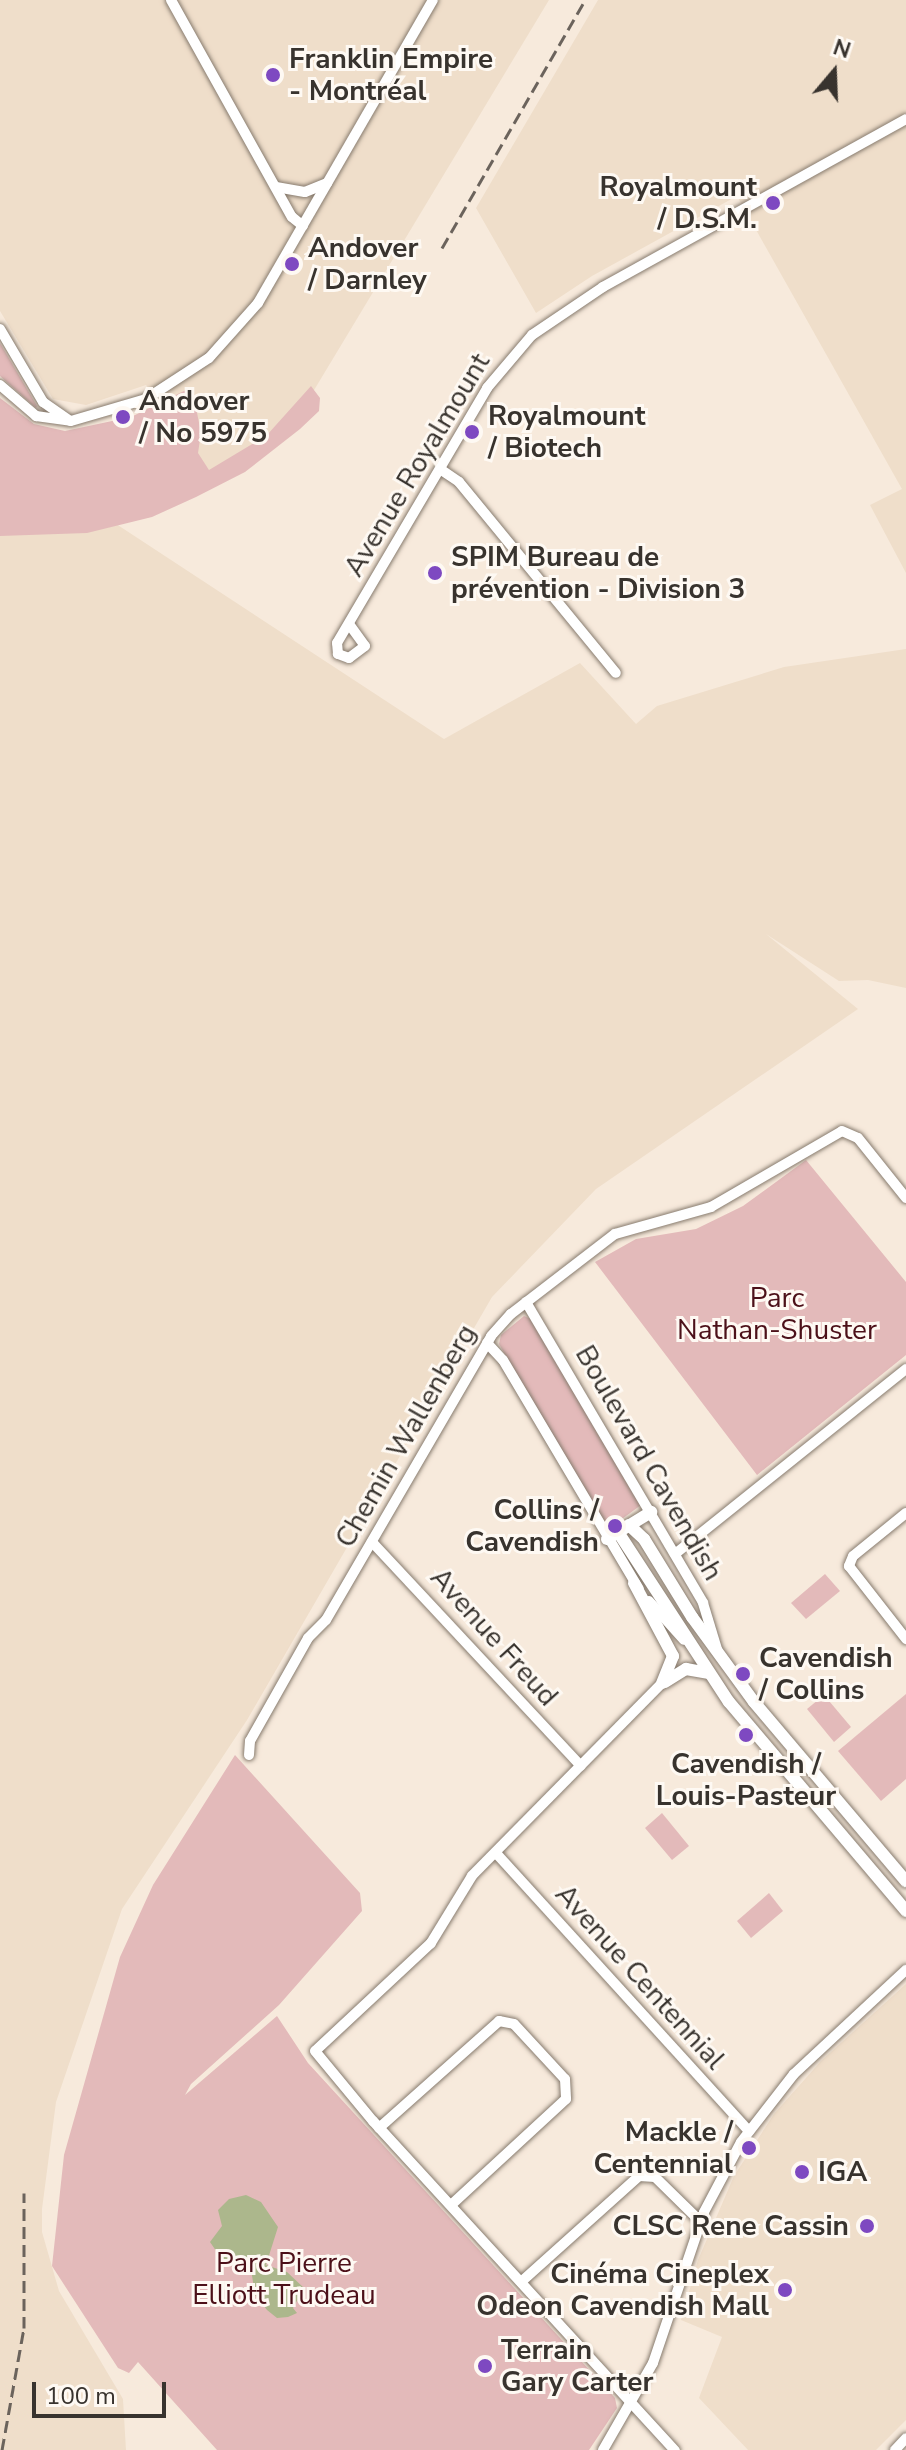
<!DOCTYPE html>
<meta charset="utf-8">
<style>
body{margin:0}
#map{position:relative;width:906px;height:2450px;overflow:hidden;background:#f7eadc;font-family:"Nunito Sans",sans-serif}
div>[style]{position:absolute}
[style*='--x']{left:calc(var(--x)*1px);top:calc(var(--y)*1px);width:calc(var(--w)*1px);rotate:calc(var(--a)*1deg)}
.built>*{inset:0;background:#efdeca}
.green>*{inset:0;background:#e3baba}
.water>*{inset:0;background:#acb78c}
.roads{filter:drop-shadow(0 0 2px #877b6e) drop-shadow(0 0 2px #877b6e)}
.minor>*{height:10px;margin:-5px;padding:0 5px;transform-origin:5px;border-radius:5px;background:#fff}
.major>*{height:12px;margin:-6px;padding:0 6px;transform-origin:6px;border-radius:6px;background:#fff}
.rail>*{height:3px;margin-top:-1.5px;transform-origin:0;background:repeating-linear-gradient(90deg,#6b635c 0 12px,transparent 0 18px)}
.dots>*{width:22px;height:22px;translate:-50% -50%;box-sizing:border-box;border:4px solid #fef9f3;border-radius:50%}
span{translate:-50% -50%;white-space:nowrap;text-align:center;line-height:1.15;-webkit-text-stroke:6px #fef9f3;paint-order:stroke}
.poi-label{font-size:28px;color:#38332e;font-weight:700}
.left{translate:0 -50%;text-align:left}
.right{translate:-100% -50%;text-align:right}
.street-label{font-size:28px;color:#38332e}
.park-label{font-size:28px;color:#4c1019}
.north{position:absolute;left:794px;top:32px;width:80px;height:80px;-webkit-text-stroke:6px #fef9f3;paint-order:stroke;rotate:19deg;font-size:22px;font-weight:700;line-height:32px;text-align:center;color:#38332e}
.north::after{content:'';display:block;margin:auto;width:28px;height:36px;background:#38332e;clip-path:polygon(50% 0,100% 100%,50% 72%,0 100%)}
.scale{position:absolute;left:32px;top:2382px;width:134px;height:36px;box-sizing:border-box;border:4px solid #38332e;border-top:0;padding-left:10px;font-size:24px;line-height:28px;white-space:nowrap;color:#38332e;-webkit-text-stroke:6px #fef9f3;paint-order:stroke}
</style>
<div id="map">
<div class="built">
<div style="clip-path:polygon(0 0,549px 0,287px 435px,217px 481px,146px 385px,86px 405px,53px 399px,0 311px)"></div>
<div style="clip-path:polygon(598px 0,906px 0,906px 573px,870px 505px,902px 489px,737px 196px,592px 276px,536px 313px,476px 208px)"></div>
<div style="clip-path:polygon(0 512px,104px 516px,444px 739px,580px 663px,636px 724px,657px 706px,784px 667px,906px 649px,906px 988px,868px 980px,839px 981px,766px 934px,858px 1009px,596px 1189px,492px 1297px,247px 1720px,122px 1909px,56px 2102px,42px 2209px,42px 2232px,59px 2291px,123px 2399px,126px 2450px,0 2450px)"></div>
<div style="clip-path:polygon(906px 1984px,906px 2420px,876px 2450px,748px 2450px,699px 2398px,722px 2337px,681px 2320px,698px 2260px,734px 2176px,774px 2114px,821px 2061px)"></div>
</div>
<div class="green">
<div style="clip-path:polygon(0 343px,37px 406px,36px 408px,0 376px)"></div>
<div style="clip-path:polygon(311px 386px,320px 398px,319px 411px,300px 429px,245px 472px,196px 497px,152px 517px,87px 533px,0 536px,0 398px,34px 424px,65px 431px,131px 417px,192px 387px,201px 433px,198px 453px,209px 470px,267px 435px)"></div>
<div style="clip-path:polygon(806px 1160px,906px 1282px,906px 1355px,757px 1475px,595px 1262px,636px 1239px,696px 1229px,743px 1206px)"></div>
<div style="clip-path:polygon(524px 1316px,531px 1319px,641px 1505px,611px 1527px,605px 1526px,499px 1344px,501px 1335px)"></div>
<div style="clip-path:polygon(825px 1574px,840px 1591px,806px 1619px,791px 1603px)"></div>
<div style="clip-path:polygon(906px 1694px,906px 1779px,881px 1801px,838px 1751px)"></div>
<div style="clip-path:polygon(824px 1695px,851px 1727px,834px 1742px,807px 1709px)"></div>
<div style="clip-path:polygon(235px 1755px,360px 1893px,362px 1911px,279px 2005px,191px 2084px,185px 2095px,277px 2016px,308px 2063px,615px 2398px,617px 2408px,589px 2450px,217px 2450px,138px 2362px,129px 2373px,118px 2368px,52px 2266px,64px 2155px,120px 1957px,153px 1885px)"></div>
<div style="clip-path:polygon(662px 1813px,689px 1846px,672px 1860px,645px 1828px)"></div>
<div style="clip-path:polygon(769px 1893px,783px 1911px,751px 1938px,737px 1921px)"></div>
</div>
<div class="water">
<div style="clip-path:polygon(246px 2195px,261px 2202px,278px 2227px,266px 2265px,287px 2272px,304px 2288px,293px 2308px,297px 2313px,288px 2317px,277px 2318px,267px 2310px,255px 2295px,251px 2269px,225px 2264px,210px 2242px,222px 2226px,218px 2210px,229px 2199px)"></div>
</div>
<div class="roads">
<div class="minor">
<div style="--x:171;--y:0;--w:248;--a:60.9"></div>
<div style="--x:292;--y:217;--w:14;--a:39"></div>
<div style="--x:276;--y:187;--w:29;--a:10"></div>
<div style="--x:305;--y:192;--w:24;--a:-22"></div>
<div style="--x:0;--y:329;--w:85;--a:59.5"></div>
<div style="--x:43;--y:402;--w:32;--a:35"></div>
<div style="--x:0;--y:385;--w:48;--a:40.7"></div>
<div style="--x:36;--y:416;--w:35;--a:8"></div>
<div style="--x:71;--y:421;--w:78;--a:-16.3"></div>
<div style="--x:146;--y:399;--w:75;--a:-33.1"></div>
<div style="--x:209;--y:358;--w:74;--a:-48.3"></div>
<div style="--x:258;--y:303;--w:350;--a:-60"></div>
<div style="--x:440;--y:469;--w:23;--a:34"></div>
<div style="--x:459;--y:482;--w:247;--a:50.6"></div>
<div style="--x:349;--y:624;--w:27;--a:54"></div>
<div style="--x:365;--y:646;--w:20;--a:143"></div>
<div style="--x:349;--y:658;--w:12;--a:-160"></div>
<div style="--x:338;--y:654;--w:11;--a:-95"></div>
<div style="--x:337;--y:643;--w:296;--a:-59.5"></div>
<div style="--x:487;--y:388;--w:70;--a:-49.7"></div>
<div style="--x:532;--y:335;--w:86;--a:-34.1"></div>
<div style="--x:603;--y:287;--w:346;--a:-29"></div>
<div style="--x:526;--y:1302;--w:349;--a:59.5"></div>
<div style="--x:703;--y:1603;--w:48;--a:73.1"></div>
<div style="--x:487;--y:1343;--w:23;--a:47"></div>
<div style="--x:503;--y:1360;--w:266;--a:59.3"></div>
<div style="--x:906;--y:1513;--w:68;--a:140.9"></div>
<div style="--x:853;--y:1556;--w:11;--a:112"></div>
<div style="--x:849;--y:1566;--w:93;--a:52"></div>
<div style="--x:372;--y:1542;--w:306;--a:47"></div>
<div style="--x:675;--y:1554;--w:296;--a:-38.7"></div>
<div style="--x:649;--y:1601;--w:52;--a:48.1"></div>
<div style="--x:662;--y:1683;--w:271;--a:134.6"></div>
<div style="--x:472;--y:1876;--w:79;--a:121.5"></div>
<div style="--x:431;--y:1943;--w:158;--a:137"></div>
<div style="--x:315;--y:2051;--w:91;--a:50.4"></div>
<div style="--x:373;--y:2121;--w:447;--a:47.5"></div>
<div style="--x:249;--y:1755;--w:14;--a:-86"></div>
<div style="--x:250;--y:1741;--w:118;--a:-60.6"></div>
<div style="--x:308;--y:1638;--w:25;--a:-45"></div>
<div style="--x:326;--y:1620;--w:328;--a:-59.8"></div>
<div style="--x:491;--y:1336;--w:30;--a:-48"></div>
<div style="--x:511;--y:1314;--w:131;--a:-37.6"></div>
<div style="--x:615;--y:1234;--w:100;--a:-15.7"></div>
<div style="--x:711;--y:1207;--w:151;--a:-30.1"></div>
<div style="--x:842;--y:1131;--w:17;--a:24"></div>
<div style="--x:858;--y:1138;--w:77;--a:51.3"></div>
<div style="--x:496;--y:1853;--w:376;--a:47.7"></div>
<div style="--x:379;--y:2128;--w:161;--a:-41.7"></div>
<div style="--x:499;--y:2021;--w:15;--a:11"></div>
<div style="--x:514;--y:2024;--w:75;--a:47.2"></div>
<div style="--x:565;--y:2079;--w:20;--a:87"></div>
<div style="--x:566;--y:2099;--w:156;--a:137.3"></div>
<div style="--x:521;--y:2282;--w:159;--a:-41.9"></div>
<div style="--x:639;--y:2176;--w:16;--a:4"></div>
<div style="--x:655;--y:2177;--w:63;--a:44.4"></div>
<div style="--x:603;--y:2450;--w:100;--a:-60.1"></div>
<div style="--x:653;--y:2363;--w:159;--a:-71.3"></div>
<div style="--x:704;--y:2212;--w:79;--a:-62.1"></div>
<div style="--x:741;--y:2142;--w:86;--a:-52.1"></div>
<div style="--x:794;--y:2074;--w:153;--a:-42.9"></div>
<div style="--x:895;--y:2450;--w:16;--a:-47"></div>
</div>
<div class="major">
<div style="--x:629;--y:1525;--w:21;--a:43"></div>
<div style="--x:644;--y:1539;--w:92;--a:58.4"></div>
<div style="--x:692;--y:1617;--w:105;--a:53.9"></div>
<div style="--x:754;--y:1702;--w:235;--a:49.7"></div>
<div style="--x:618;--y:1532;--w:203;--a:56.9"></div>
<div style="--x:729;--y:1702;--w:274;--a:49.7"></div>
<div style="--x:607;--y:1539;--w:52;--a:-31.5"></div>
<div style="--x:634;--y:1583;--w:83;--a:61.9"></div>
<div style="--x:673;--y:1656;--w:29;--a:112"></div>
<div style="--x:665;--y:1682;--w:25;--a:-32"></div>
<div style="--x:686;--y:1669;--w:22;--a:10"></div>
</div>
</div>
<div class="rail">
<div style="--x:442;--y:248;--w:286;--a:-60"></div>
<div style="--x:2;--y:2450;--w:124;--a:-79.8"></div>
<div style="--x:24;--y:2328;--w:135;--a:-90"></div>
</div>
<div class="dots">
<div style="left:273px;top:75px;background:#7e49c1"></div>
<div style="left:773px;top:203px;background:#7e49c1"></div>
<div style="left:292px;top:264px;background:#7e49c1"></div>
<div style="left:123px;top:417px;background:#7e49c1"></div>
<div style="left:472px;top:432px;background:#7e49c1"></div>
<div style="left:435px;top:573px;background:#7e49c1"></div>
<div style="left:615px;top:1526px;background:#7e49c1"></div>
<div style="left:743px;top:1674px;background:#7e49c1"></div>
<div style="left:746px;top:1735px;background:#7e49c1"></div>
<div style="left:749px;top:2148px;background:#7e49c1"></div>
<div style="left:802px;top:2172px;background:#7e49c1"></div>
<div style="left:867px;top:2226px;background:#7e49c1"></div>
<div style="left:785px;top:2290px;background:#7e49c1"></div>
<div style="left:485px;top:2366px;background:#7e49c1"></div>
</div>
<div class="poi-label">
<span class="left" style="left:289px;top:75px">Franklin Empire<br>- Montréal</span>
<span class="right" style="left:757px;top:203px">Royalmount<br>/ D.S.M.</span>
<span class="left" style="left:308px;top:264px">Andover<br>/ Darnley</span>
<span class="left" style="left:139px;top:417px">Andover<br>/ No 5975</span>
<span class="left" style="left:488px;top:432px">Royalmount<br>/ Biotech</span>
<span class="left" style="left:451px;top:573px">SPIM Bureau de<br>prévention - Division 3</span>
<span class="right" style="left:599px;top:1526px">Collins /<br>Cavendish</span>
<span class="left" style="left:759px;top:1674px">Cavendish<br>/ Collins</span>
<span style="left:746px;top:1780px">Cavendish /<br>Louis-Pasteur</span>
<span class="right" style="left:733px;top:2148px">Mackle /<br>Centennial</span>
<span class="left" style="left:818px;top:2172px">IGA</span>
<span class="right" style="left:849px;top:2226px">CLSC Rene Cassin</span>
<span class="right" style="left:769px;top:2290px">Cinéma Cineplex<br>Odeon Cavendish Mall</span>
<span class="left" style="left:501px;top:2366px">Terrain<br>Gary Carter</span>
</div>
<div class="street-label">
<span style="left:417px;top:465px;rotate:-59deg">Avenue Royalmount</span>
<span style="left:406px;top:1436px;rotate:-60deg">Chemin Wallenberg</span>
<span style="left:649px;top:1463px;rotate:60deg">Boulevard Cavendish</span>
<span style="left:494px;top:1637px;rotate:48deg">Avenue Freud</span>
<span style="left:640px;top:1977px;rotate:48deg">Avenue Centennial</span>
</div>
<div class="park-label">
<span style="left:777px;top:1314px">Parc<br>Nathan-Shuster</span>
<span style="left:284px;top:2279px">Parc Pierre<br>Elliott Trudeau</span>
</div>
<div class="north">N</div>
<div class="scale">100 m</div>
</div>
